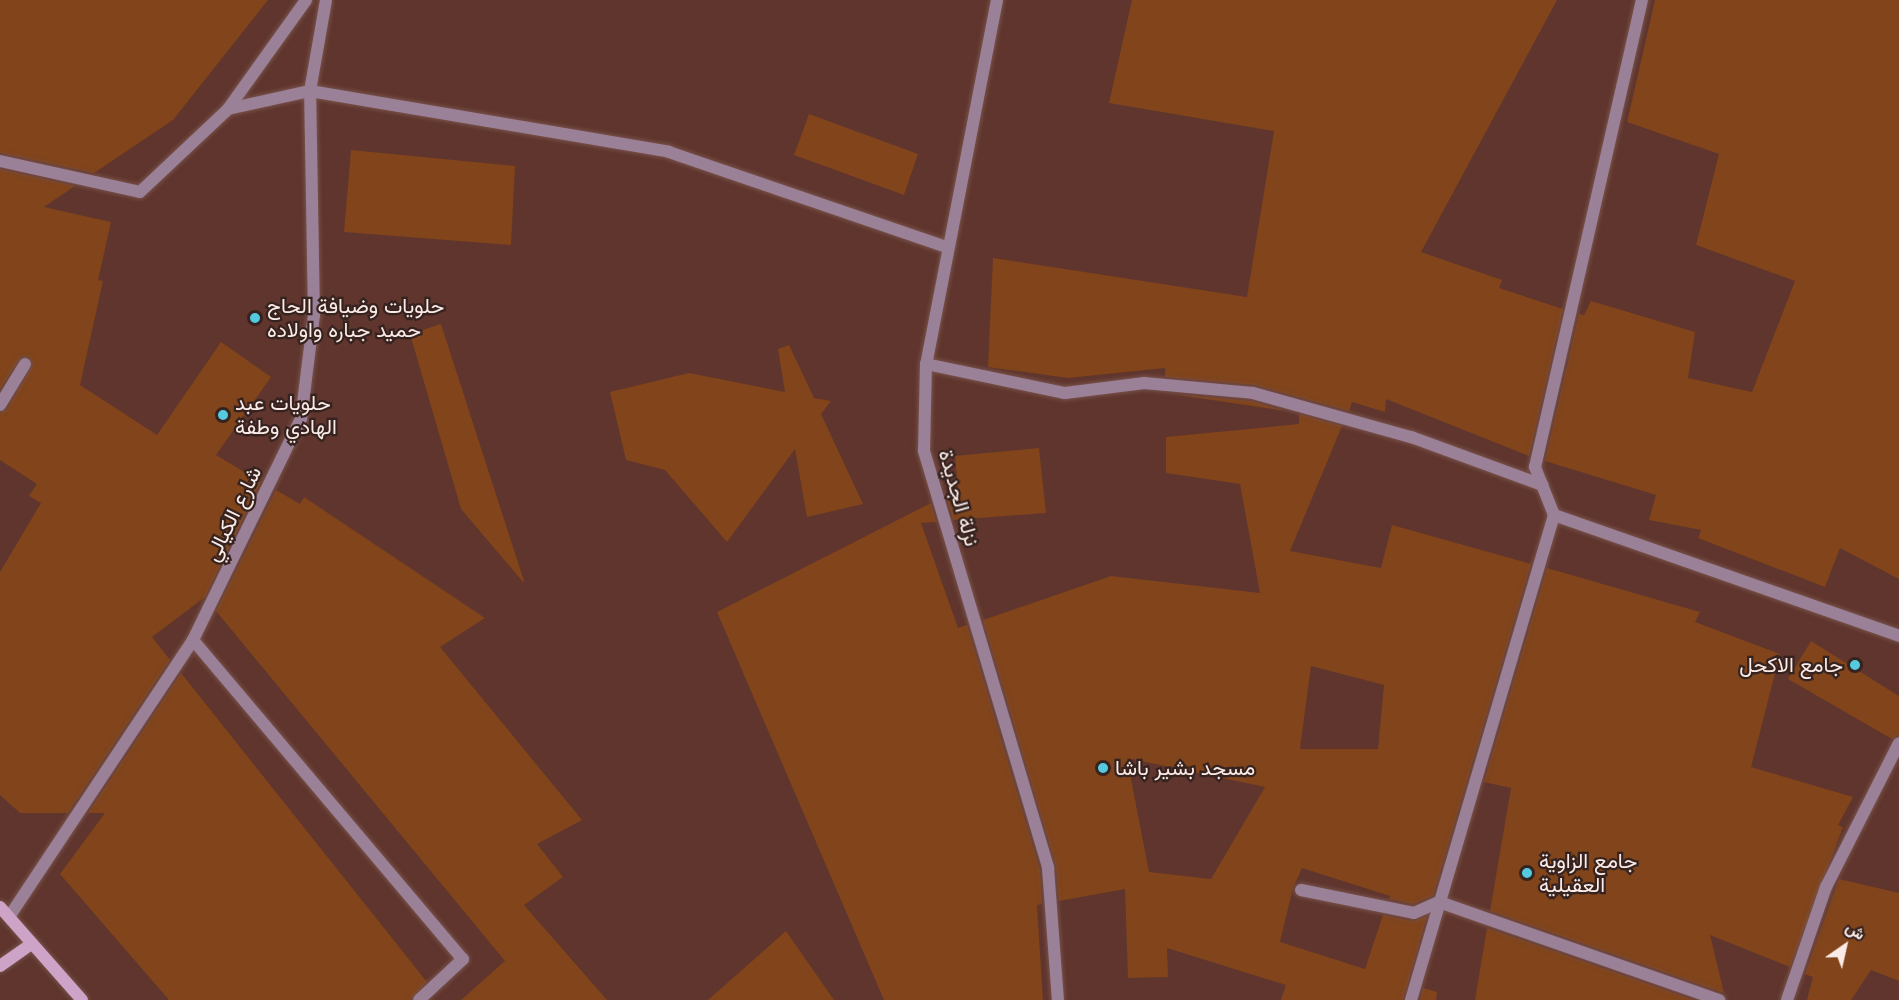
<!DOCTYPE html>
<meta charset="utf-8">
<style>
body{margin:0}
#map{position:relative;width:1899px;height:1000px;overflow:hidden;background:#5f352d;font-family:Arial,Vazirmatn,sans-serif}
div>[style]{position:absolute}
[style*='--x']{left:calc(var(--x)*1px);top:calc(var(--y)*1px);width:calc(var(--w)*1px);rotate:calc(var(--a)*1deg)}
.building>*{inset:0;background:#81441b}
.roads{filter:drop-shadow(0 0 2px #78524b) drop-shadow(0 0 2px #78524b)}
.pedestrian>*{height:12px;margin:-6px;padding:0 6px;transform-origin:6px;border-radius:6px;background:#9b8197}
.minor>*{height:12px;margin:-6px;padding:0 6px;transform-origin:6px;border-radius:6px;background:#9b8197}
.secondary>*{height:12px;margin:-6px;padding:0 6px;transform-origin:6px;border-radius:6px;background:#cda4c7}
.dots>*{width:16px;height:16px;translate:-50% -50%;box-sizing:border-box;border:3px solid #36231f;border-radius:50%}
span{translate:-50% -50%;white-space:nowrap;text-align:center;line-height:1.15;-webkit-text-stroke:4.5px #36231f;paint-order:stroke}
.poi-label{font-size:21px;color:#fbebe7}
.left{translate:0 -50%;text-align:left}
.right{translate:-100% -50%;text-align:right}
.street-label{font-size:21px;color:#fbebe7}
.north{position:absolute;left:1815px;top:916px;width:60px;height:60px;-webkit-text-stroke:4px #36231f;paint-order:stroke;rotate:34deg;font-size:16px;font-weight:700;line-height:24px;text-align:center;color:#fbebe7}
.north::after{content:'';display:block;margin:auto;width:21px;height:27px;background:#fbebe7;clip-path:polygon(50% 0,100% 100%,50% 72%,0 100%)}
</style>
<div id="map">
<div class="building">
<div style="clip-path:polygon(0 0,268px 0,173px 120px,94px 173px,0 153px)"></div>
<div style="clip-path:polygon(1132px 0,1557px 0,1421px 252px,1502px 280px,1499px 288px,1563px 309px,1529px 456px,1386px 399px,1385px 412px,1352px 402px,1349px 411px,1255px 385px,1165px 377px,1165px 368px,1068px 378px,988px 367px,993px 258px,1247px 297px,1274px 131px,1109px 103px)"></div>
<div style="clip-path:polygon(1655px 0,1899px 0,1899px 579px,1840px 548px,1825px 587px,1698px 538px,1701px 530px,1649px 520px,1656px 495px,1545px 461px,1579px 314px,1584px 315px,1591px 301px,1695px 332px,1688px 378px,1752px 392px,1795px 281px,1696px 245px,1719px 154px,1627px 122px)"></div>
<div style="clip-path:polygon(809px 114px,918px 154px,904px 195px,794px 155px)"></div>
<div style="clip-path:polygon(351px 150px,515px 166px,511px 245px,344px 232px)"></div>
<div style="clip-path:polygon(0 169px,75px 186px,44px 207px,111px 222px,98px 280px,103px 281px,80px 385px,157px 435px,221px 342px,271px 377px,216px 455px,261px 482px,205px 597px,152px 637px,170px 660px,68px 813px,20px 813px,0 795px,0 572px,41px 503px,29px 496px,37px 484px,0 460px,0 413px,7px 409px,33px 364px,29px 357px,21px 357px,0 389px)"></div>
<div style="clip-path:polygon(441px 324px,524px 581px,523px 582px,461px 509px,410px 334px)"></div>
<div style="clip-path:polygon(789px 345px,814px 398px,831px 401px,821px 414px,863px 504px,807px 517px,795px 449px,727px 542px,665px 470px,626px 460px,610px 392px,689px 373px,785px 392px,778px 349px)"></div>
<div style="clip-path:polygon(1172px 394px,1252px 401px,1286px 411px)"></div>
<div style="clip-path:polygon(evenodd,1299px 414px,1342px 426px,1290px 551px,1381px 568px,1392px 525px,1531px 564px,1433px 896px,1413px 904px,1389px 899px,1390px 896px,1302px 868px,1293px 888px,1280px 942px,1365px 969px,1383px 915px,1413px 921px,1427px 916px,1403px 1000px,1281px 1000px,1286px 985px,1167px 948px,1168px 977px,1128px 978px,1125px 889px,1059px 901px,1056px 866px,983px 620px,1111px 576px,1260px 593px,1240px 484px,1166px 473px,1166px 437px,1299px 424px,1299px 414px,1311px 666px,1384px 685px,1378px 749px,1300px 749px,1311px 666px,1299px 414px,1127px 758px,1265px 787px,1211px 879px,1149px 872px,1127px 758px)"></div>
<div style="clip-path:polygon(1039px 448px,1046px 513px,953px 520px,946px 496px,958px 490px,955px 456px)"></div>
<div style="clip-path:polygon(276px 490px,300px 504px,304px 497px,485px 618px,440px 647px,582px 820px,537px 844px,563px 877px,524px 905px,607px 1000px,461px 1000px,505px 961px,216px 611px)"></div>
<div style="clip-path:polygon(931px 503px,936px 522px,921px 523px,958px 628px,967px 625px,1040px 870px,1042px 904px,1037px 905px,1043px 1000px,884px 1000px,717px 612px)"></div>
<div style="clip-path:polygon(1547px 568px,1700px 612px,1695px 622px,1780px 654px,1751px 767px,1853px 797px,1838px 825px,1843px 827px,1790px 967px,1710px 935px,1724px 993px,1490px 911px,1511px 788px,1484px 782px)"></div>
<div style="clip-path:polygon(1811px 641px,1899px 696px,1899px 735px,1892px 739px,1788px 679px)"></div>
<div style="clip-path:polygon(181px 673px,427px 982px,411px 1000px,169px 1000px,60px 874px,105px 813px,88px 813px)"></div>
<div style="clip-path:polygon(1839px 879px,1899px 893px,1899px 981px,1871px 970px,1851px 1000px,1807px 1000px,1813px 977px,1805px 974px)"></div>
<div style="clip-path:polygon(1487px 928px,1694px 1000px,1475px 1000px)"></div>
<div style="clip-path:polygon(786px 931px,834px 1000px,708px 1000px)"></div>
<div style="clip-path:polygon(1423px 988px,1437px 992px,1436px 1000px,1420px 1000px)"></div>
</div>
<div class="roads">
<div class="pedestrian">
<div style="--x:9;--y:917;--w:333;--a:-56.4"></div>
<div style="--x:193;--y:640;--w:246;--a:-64"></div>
<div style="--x:301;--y:419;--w:105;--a:-82.9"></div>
<div style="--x:314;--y:315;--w:224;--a:-91"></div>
<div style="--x:310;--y:91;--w:92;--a:-80"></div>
</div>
<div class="minor">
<div style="--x:997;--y:0;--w:371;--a:101"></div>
<div style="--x:926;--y:364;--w:87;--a:91.3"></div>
<div style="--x:924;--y:451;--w:435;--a:73.4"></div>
<div style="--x:1048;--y:868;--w:132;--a:85.7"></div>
<div style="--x:228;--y:109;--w:84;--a:-12.4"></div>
<div style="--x:310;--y:91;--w:364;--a:9.6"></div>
<div style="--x:669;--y:152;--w:293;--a:18.9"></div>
<div style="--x:0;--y:161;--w:143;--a:12.5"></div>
<div style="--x:140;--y:192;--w:121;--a:-43.3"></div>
<div style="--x:228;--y:109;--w:134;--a:-54.4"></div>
<div style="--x:926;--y:364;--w:142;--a:11.8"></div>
<div style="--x:1065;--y:393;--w:80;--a:-7.2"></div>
<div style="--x:1144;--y:383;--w:109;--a:5.2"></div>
<div style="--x:1253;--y:393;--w:164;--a:15.6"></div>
<div style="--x:1411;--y:437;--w:140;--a:20.1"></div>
<div style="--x:0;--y:405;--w:48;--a:-58.6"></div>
<div style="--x:1554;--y:515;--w:366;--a:19.3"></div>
<div style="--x:193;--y:640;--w:418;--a:49.8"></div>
<div style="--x:463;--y:959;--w:60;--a:137"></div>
<div style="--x:1301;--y:890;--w:115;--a:11.5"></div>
<div style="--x:1414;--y:913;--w:27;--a:-24"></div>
<div style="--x:1439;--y:902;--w:297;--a:19.3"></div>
<div style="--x:1411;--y:1000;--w:506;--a:-73.57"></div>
<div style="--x:1554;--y:515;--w:52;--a:-111.6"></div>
<div style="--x:1535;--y:467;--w:479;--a:-77.1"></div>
<div style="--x:1787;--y:1000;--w:120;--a:-71"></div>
<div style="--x:1826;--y:887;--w:161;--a:-63.1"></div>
</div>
<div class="secondary">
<div style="--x:0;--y:907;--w:124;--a:48.6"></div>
<div style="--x:0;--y:966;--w:38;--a:-35"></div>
</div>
</div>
<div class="dots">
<div style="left:255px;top:318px;background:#55cadf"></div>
<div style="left:223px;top:415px;background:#55cadf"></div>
<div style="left:1855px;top:665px;background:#55cadf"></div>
<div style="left:1103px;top:768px;background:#55cadf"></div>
<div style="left:1527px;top:873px;background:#55cadf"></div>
</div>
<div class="poi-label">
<span class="left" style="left:267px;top:318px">حلويات وضيافة الحاج<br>حميد جباره واولاده</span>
<span class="left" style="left:235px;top:415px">حلويات عبد<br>الهادي وطفة</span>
<span class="right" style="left:1843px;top:665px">جامع الاكحل</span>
<span class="left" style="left:1115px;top:768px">مسجد بشير باشا</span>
<span class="left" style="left:1539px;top:873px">جامع الزاوية<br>العقيلية</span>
</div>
<div class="street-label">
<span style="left:959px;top:498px;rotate:74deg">نزلة الجديدة</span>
<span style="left:233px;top:514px;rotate:-64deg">شارع الكيالي</span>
</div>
<div class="north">ش</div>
</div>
